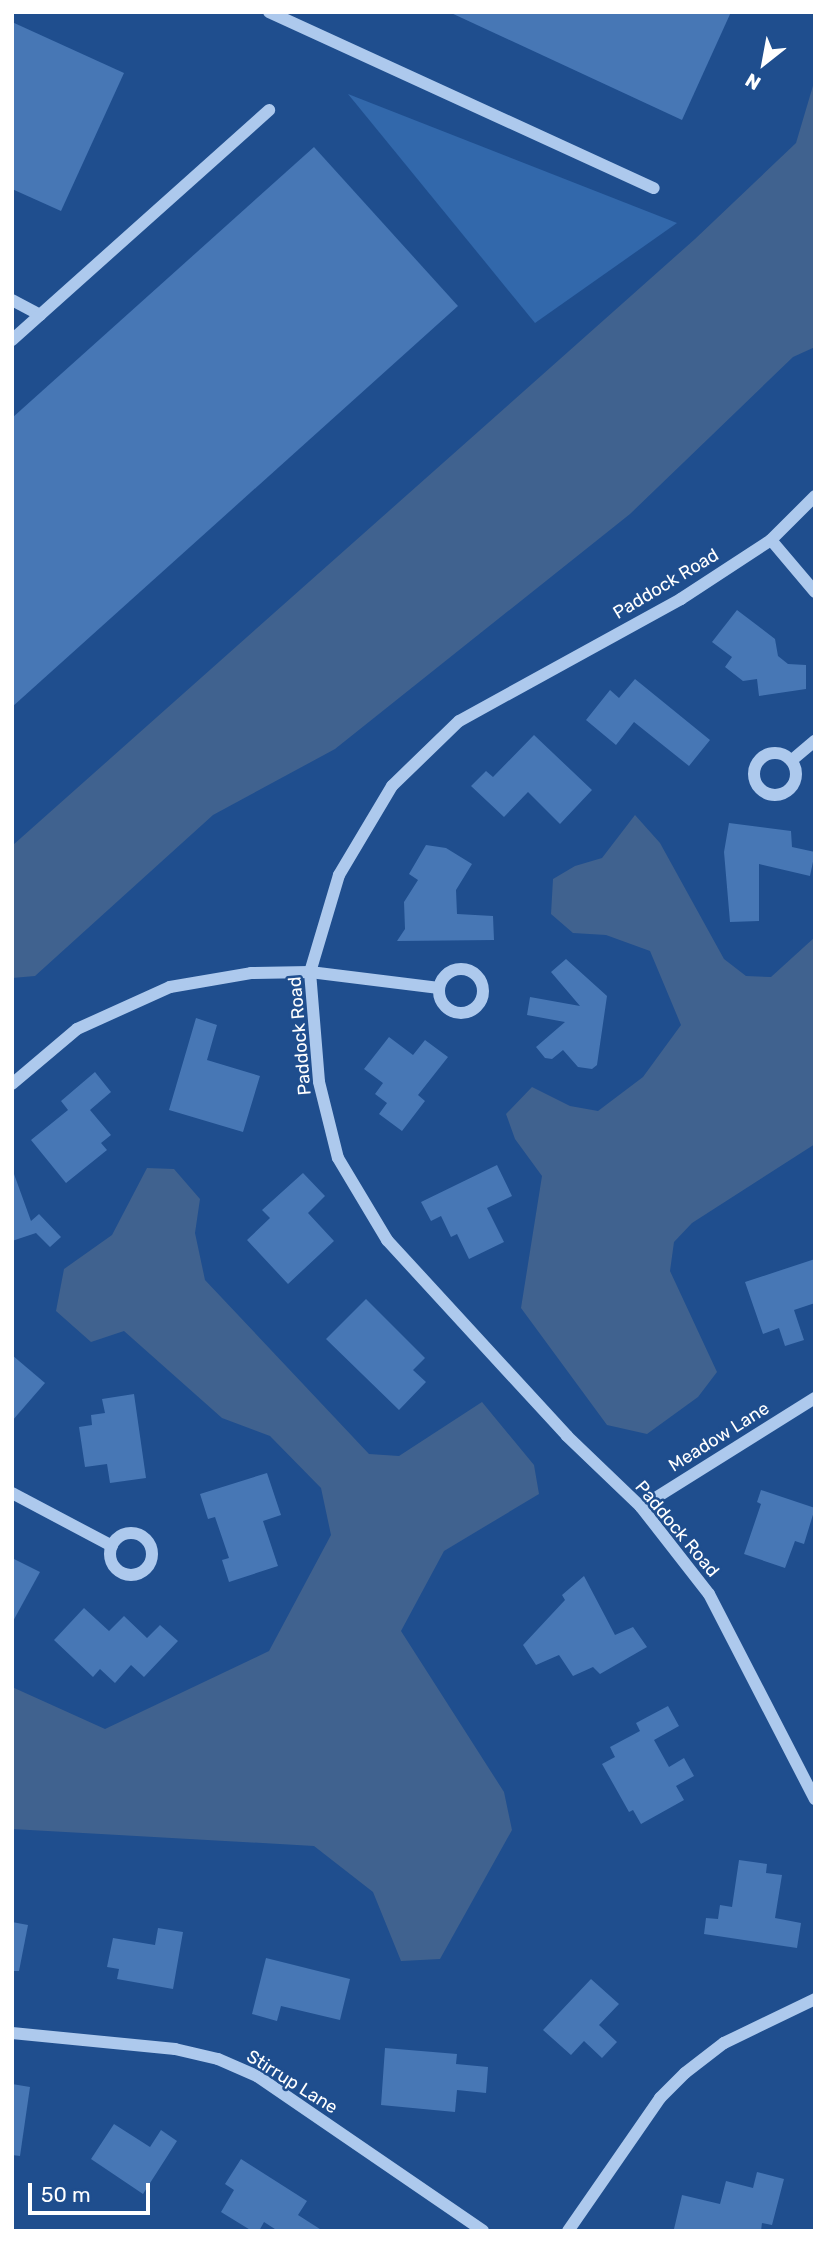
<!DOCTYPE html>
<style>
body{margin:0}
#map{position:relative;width:827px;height:2243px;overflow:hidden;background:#1f4e8e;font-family:Rubik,sans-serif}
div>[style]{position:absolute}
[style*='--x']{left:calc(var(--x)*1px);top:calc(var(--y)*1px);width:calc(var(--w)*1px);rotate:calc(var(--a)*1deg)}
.green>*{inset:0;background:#3268ab}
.water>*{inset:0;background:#40628f}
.building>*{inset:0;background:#4777b5}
.minor>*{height:12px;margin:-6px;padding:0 6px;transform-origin:6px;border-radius:6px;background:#adc9ed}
.minor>.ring{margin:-6px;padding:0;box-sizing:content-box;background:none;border:12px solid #adc9ed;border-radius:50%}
span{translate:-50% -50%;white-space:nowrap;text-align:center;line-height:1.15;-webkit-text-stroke:5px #1f4e8e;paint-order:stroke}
.street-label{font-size:18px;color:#fff}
.frame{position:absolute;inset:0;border:14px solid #fff;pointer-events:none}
.north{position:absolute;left:729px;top:28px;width:70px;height:70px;-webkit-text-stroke:5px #1f4e8e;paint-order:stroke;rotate:211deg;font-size:19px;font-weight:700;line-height:28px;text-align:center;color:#fff}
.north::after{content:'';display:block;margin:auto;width:24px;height:32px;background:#fff;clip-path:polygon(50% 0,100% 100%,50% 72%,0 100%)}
.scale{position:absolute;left:28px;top:2183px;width:122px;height:32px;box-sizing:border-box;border:4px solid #fff;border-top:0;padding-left:9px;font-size:21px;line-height:24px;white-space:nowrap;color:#fff;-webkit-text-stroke:5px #1f4e8e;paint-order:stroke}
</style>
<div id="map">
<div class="green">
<div style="clip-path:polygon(348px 94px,677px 223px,535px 323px)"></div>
</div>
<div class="water">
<div style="clip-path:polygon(815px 79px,815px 347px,793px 357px,630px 514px,335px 749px,213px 815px,35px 976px,12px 978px,13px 845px,695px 239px,796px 143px)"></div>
<div style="clip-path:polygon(635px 815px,660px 843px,724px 959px,746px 976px,771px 977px,815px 937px,815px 1144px,692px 1223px,674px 1242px,670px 1271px,717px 1372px,698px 1397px,647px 1434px,607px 1425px,521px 1308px,542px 1176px,515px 1139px,506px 1114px,532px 1087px,570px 1106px,598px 1111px,643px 1077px,681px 1025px,650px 951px,606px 935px,573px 933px,551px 914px,553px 879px,575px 866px,602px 858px)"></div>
<div style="clip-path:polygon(147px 1168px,174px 1169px,200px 1199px,195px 1233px,205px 1280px,369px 1454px,399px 1456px,482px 1402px,534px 1465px,539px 1494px,444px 1551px,401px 1631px,504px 1792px,512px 1830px,440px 1959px,401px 1961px,373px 1892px,314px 1846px,12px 1829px,12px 1687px,105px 1729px,269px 1651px,331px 1535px,321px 1488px,270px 1436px,222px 1418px,124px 1331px,91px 1342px,56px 1311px,64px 1269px,112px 1235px)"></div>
</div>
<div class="building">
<div style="clip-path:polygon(449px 12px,731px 12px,682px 120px)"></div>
<div style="clip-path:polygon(12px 22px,124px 73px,61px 211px,12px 189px)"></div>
<div style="clip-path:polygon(314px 147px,458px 306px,12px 707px,12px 418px)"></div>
<div style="clip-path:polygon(737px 610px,775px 639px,778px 656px,788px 664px,806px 665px,806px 689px,759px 696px,757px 679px,743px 681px,725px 667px,732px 657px,712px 642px)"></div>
<div style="clip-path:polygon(635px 679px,710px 740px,689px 766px,634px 722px,616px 745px,586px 720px,610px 690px,619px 698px)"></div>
<div style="clip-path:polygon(534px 735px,592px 790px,560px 824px,528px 792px,504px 817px,471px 786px,486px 771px,493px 777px)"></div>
<div style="clip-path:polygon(729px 823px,791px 831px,792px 847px,815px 852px,810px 876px,759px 864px,759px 921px,730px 922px,724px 852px)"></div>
<div style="clip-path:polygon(426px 845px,446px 848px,472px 864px,456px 890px,457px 914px,493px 916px,494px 940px,397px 941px,405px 929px,404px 902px,418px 880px,409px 874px)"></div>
<div style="clip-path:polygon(566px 959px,607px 996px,597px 1065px,592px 1069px,578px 1067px,563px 1050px,552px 1059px,545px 1058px,536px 1047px,565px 1022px,527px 1015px,530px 997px,580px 1006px,551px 972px)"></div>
<div style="clip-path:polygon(196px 1018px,217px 1025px,207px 1060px,260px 1076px,243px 1132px,169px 1110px)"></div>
<div style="clip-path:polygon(389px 1037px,413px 1055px,425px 1040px,448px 1057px,418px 1095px,425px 1101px,402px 1131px,379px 1114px,387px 1103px,375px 1094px,383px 1083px,364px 1069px)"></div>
<div style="clip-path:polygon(95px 1072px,111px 1092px,90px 1110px,111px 1135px,101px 1143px,107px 1150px,66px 1183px,31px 1140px,68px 1110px,61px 1101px)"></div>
<div style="clip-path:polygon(497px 1165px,512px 1196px,487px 1208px,504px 1242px,469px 1259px,457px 1234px,451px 1237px,441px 1216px,431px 1221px,421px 1202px)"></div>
<div style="clip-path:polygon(303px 1173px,325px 1196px,308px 1213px,334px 1241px,288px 1284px,247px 1240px,270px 1218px,262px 1210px)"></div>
<div style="clip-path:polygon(14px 1174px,31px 1221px,39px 1214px,61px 1237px,50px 1247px,36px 1233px,12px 1241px)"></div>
<div style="clip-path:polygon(815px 1259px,815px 1303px,794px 1310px,804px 1340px,785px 1346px,779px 1328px,763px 1334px,745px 1282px)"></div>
<div style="clip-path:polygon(366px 1299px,425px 1358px,413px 1370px,426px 1382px,399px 1410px,326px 1339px)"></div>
<div style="clip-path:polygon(12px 1355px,45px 1383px,12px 1421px)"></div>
<div style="clip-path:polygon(134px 1394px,146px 1478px,110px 1483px,107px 1464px,85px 1467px,79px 1427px,92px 1425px,91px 1415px,105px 1413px,102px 1399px)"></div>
<div style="clip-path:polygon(267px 1473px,281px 1515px,263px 1521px,278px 1566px,229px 1582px,222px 1560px,229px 1558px,215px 1517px,208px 1519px,200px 1494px)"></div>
<div style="clip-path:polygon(761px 1490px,815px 1508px,804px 1544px,795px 1541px,785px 1568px,744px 1554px,761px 1504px,757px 1502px)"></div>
<div style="clip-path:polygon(12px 1558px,40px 1572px,12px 1623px)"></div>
<div style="clip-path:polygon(584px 1576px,615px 1635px,633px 1627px,647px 1647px,600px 1674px,593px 1667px,573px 1676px,559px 1655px,536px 1665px,523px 1645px,565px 1600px,562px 1595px)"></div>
<div style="clip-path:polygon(84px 1608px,109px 1631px,124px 1616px,147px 1638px,160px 1625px,178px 1641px,144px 1677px,131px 1665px,115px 1683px,100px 1669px,93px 1677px,54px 1640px)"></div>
<div style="clip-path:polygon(668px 1706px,679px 1726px,654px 1740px,669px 1767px,684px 1758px,694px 1776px,676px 1786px,684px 1800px,641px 1824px,633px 1810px,629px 1812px,602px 1764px,615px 1757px,610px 1747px,640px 1731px,636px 1723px)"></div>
<div style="clip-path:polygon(739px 1860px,767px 1864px,766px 1873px,782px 1875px,775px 1918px,801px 1923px,797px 1948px,704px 1934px,706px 1918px,718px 1919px,720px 1905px,732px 1907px)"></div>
<div style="clip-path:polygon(12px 1922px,28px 1925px,19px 1971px,12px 1971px)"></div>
<div style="clip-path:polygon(158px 1928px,183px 1932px,173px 1989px,117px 1979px,119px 1969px,107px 1967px,113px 1938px,155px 1945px)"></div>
<div style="clip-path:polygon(266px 1958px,350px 1979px,340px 2020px,281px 2006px,277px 2021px,252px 2014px)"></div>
<div style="clip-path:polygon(591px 1979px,619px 2004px,599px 2025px,617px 2042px,602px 2058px,584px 2041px,571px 2055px,543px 2030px)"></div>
<div style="clip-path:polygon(385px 2048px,457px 2054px,456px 2064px,488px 2067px,486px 2093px,457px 2090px,455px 2112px,381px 2105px)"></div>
<div style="clip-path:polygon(12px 2084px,30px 2087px,20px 2156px,12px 2155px)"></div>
<div style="clip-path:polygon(114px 2124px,150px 2147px,161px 2130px,177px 2141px,143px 2194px,91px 2159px)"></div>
<div style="clip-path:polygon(241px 2159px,307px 2201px,298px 2215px,323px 2231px,278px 2231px,264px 2222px,259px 2231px,252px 2231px,221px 2212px,234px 2190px,225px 2184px)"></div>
<div style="clip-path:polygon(757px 2172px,784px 2179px,772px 2225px,762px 2223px,761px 2231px,674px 2229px,682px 2195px,720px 2204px,726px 2181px,753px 2188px)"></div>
</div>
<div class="minor">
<div style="--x:269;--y:12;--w:423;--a:24.6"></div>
<div style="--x:12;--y:300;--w:32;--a:28"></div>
<div style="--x:12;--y:340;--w:345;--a:-41.8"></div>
<div style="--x:815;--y:496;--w:62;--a:135"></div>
<div style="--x:771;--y:540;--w:108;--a:146.8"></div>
<div style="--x:681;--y:599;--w:253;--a:151.2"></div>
<div style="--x:459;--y:721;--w:93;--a:135.9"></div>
<div style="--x:392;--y:786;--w:104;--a:120.8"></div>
<div style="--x:339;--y:875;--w:101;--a:106.6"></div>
<div style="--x:310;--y:972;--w:110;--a:85.3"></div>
<div style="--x:319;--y:1082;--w:78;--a:76"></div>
<div style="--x:338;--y:1158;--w:96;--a:59.1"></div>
<div style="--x:387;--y:1240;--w:266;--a:47.4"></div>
<div style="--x:567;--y:1436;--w:103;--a:43.8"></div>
<div style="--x:641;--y:1507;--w:110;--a:52"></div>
<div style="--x:709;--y:1594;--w:231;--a:62.7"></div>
<div style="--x:771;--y:540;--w:68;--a:49.8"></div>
<div class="ring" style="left:754px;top:753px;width:30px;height:30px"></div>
<div style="--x:792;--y:760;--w:30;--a:-40"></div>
<div class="ring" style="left:439px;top:969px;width:32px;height:32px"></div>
<div style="--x:12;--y:1084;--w:85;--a:-40.2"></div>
<div style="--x:77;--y:1029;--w:102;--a:-24.3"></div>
<div style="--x:170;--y:987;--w:82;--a:-9.8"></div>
<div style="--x:251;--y:973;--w:59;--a:-1"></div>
<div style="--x:310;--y:972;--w:130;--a:7.1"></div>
<div style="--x:12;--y:1493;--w:113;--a:27.9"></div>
<div style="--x:641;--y:1507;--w:205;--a:-32.1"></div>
<div class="ring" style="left:110px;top:1533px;width:30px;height:30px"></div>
<div style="--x:12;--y:2033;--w:164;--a:5.6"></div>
<div style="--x:175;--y:2049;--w:44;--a:13.1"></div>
<div style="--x:218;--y:2059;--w:43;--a:23.6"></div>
<div style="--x:257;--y:2076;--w:274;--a:34.4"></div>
<div style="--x:568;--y:2231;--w:162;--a:-55.3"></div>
<div style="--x:660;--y:2098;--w:35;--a:-45"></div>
<div style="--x:685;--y:2073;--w:49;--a:-37.6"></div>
<div style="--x:724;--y:2043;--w:101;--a:-25.8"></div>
</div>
<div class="street-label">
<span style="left:666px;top:584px;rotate:-31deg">Paddock Road</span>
<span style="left:300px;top:1036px;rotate:-95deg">Paddock Road</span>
<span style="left:719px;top:1437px;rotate:-32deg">Meadow Lane</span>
<span style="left:677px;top:1529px;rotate:50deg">Paddock Road</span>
<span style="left:292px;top:2082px;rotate:32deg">Stirrup Lane</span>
</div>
<div class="frame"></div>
<div class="north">N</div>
<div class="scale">50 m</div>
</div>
